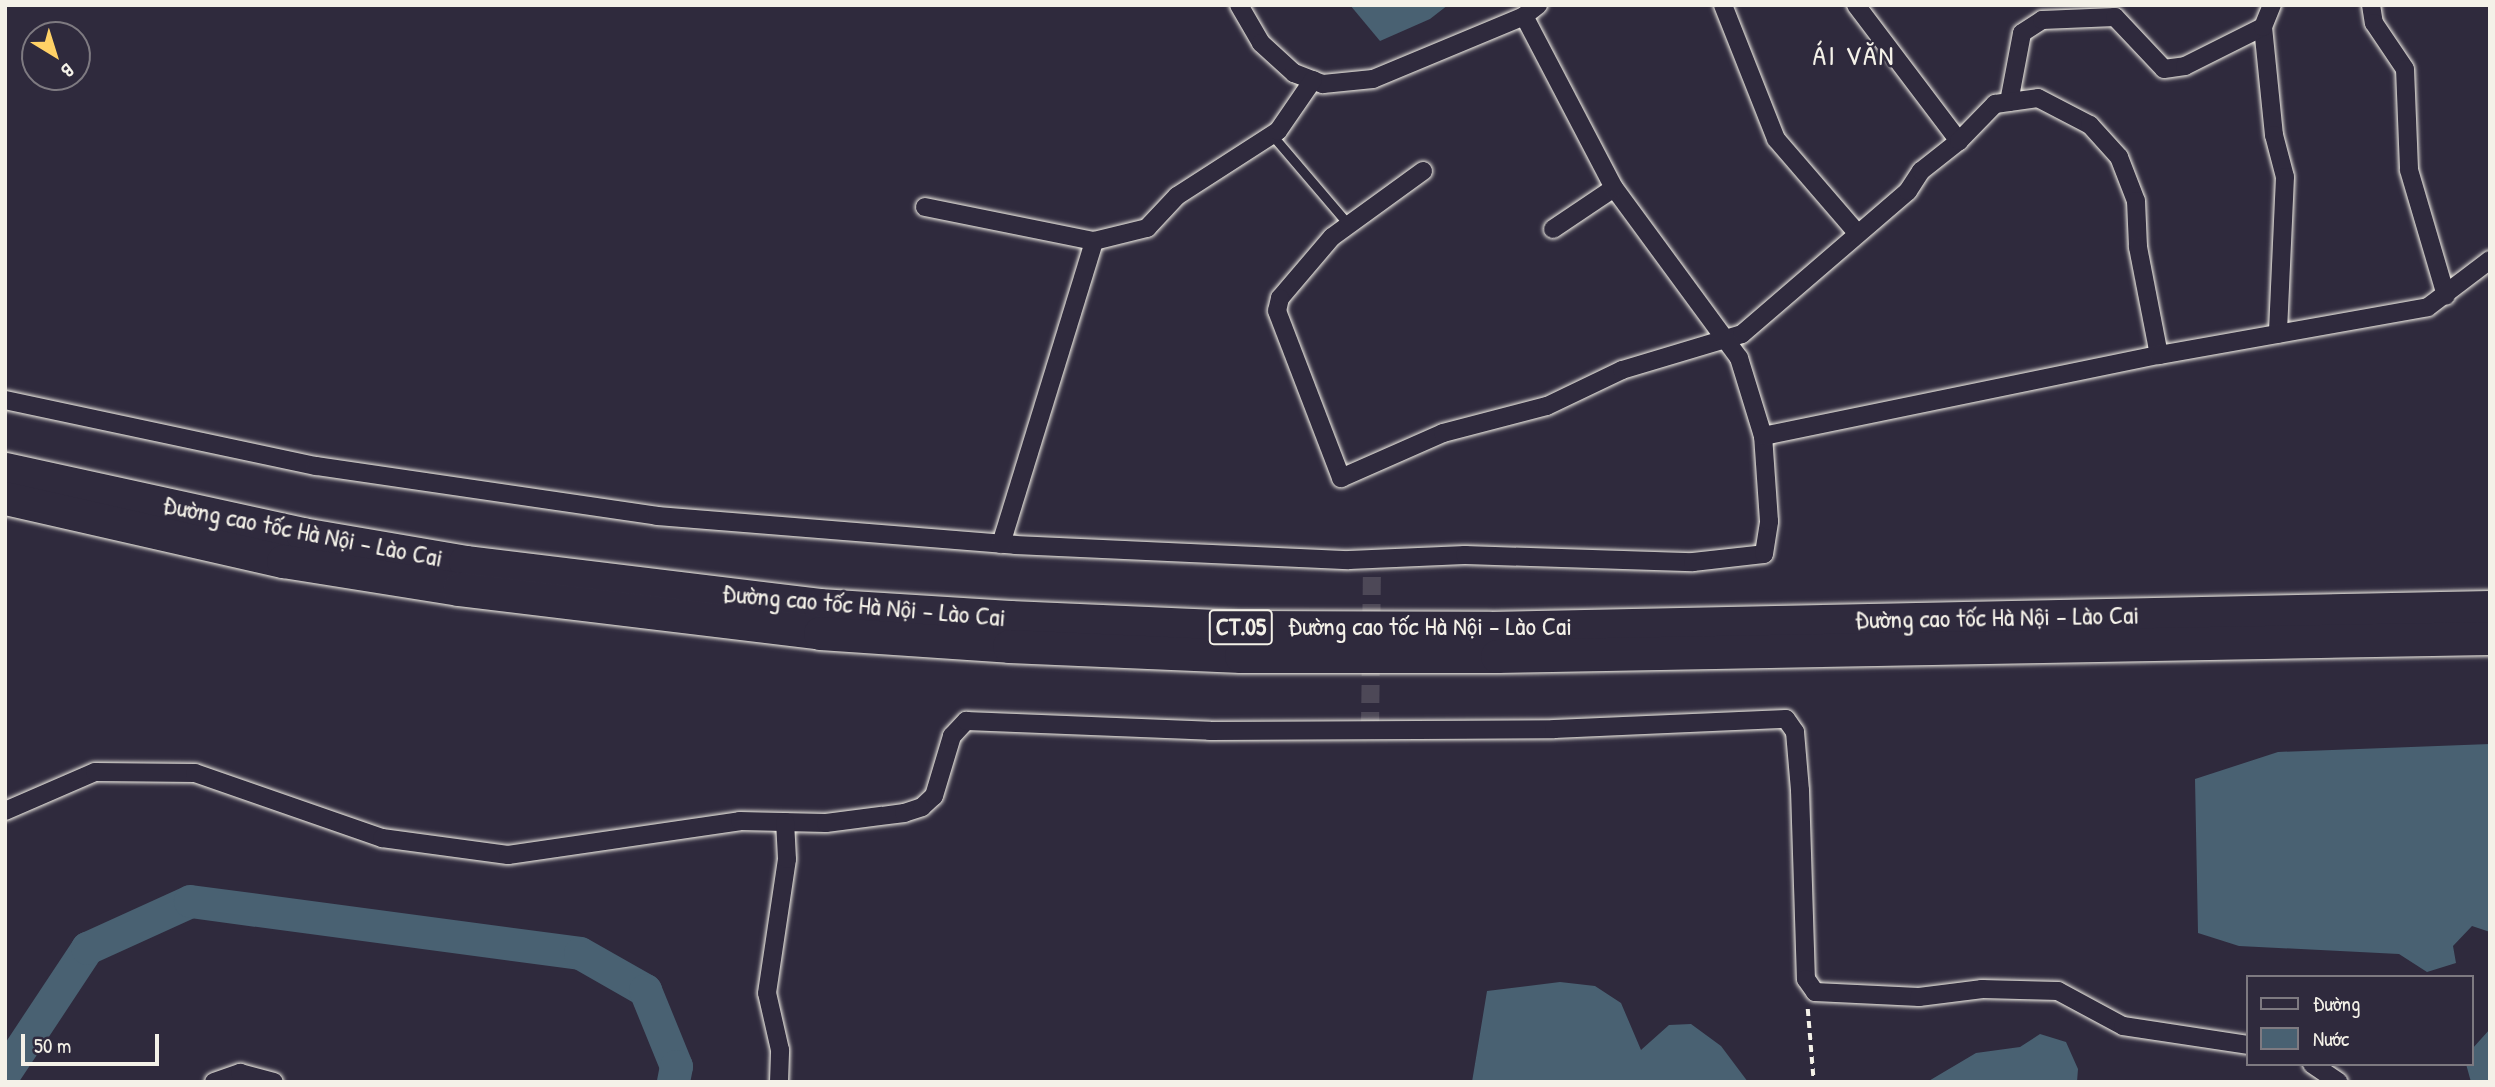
<!DOCTYPE html>
<meta charset="utf-8">
<style>
body{margin:0}
#map{position:relative;width:2495px;height:1087px;overflow:hidden;background:#2f2a3d;font-family:"Patrick Hand",sans-serif}
div>[style]{position:absolute}
[style*='--x']{left:calc(var(--x)*1px);top:calc(var(--y)*1px);width:calc(var(--w)*1px);rotate:calc(var(--a)*1deg)}
.water>*{inset:0;background:#496172}
.river>*{height:33px;margin:-16.5px;padding:0 16.5px;transform-origin:16.5px;border-radius:16.5px;background:#496172}
.street-tunnel>*{height:18px;margin-top:-9px;transform-origin:0;background:repeating-linear-gradient(90deg,#4d4857 0 18px,transparent 0 27px)}
.path>*{height:3.5px;margin-top:-1.75px;transform-origin:0;background:repeating-linear-gradient(90deg,#f4f1e8 0 7px,transparent 0 12px)}
.roads{filter:drop-shadow(0 0 2px #f4f1e8) drop-shadow(0 0 2px #f4f1e8)}
.lane>*{height:9px;margin:-4.5px;padding:0 4.5px;transform-origin:4.5px;border-radius:4.5px;background:#2f2a3d}
.street>*{height:18px;margin:-9px;padding:0 9px;transform-origin:9px;border-radius:9px;background:#2f2a3d}
.highway>*{height:33px;margin:-16.5px;padding:0 16.5px;transform-origin:16.5px;border-radius:16.5px;background:#2f2a3d}
span{translate:-50% -50%;white-space:nowrap;text-align:center;line-height:1.15;-webkit-text-stroke:5px #2f2a3d;paint-order:stroke}
.shield-label span{padding:2px 5px;background:#2f2a3d;border:2px solid;border-radius:5px;-webkit-text-stroke-width:0}
.shield-label{font-size:24px;color:#f4f1e8;font-weight:700}
.street-label{font-size:26px;color:#f4f1e8}
.neighbourhood-label{font-size:28px;color:#f4f1e8;letter-spacing:2px}
.frame{position:absolute;inset:0;border:7px solid #f4f1e8;pointer-events:none}
.legend{position:absolute;left:2246px;top:975px;width:228px;height:91px;box-sizing:border-box;background:#2f2a3d;border:2px solid #7e7a81;margin:0;padding:9px 12px;list-style:none;font-size:21px;color:#f4f1e8}
.legend li{display:flex;align-items:center;gap:14px;height:35px}
.legend b{width:35px;border:2px solid #7e7a81}
.north{position:absolute;left:21px;top:21px;width:70px;height:70px;box-sizing:border-box;background:#2f2a3d;border:2px solid #7e7a81;border-radius:50%;rotate:142deg;font-size:19px;font-weight:700;line-height:28px;text-align:center;color:#f4f1e8}
.north::after{content:'';display:block;margin:auto;width:24px;height:32px;background:#ffd166;clip-path:polygon(50% 0,100% 100%,50% 72%,0 100%)}
.scale{position:absolute;left:21px;top:1034px;width:138px;height:32px;box-sizing:border-box;border:4px solid #f4f1e8;border-top:0;padding-left:9px;font-size:21px;line-height:24px;white-space:nowrap;color:#f4f1e8;-webkit-text-stroke:5px #2f2a3d;paint-order:stroke}
</style>
<div id="map">
<div class="water">
<div style="clip-path:polygon(1350px 5px,1448px 5px,1430px 19px,1380px 41px)"></div>
<div style="clip-path:polygon(2490px 744px,2490px 932px,2472px 926px,2453px 946px,2456px 963px,2427px 972px,2399px 954px,2239px 946px,2198px 933px,2195px 779px,2278px 752px)"></div>
<div style="clip-path:polygon(1560px 982px,1595px 986px,1621px 1003px,1641px 1050px,1669px 1025px,1691px 1024px,1721px 1046px,1748px 1082px,1472px 1082px,1487px 991px)"></div>
<div style="clip-path:polygon(2490px 1029px,2490px 1082px,2471px 1082px,2466px 1064px,2472px 1064px,2472px 1049px)"></div>
<div style="clip-path:polygon(2040px 1034px,2066px 1042px,2078px 1069px,2077px 1082px,1927px 1082px,1976px 1053px,2020px 1047px)"></div>
</div>
<div class="river">
<div style="--x:5;--y:1072;--w:149;--a:-56.5"></div>
<div style="--x:87;--y:948;--w:113;--a:-24.5"></div>
<div style="--x:190;--y:901;--w:393;--a:7.6"></div>
<div style="--x:580;--y:953;--w:75;--a:29.6"></div>
<div style="--x:645;--y:990;--w:82;--a:67.8"></div>
<div style="--x:676;--y:1066;--w:16;--a:101"></div>
</div>
<div class="street-tunnel">
<div style="--x:1370;--y:730;--w:171;--a:-89.3"></div>
</div>
<div class="path">
<div style="--x:1808;--y:1009;--w:73;--a:85.3"></div>
</div>
<div class="roads">
<div class="lane">
<div style="--x:1272;--y:135;--w:118;--a:49.5"></div>
</div>
<div class="street">
<div style="--x:1239;--y:5;--w:44;--a:59.9"></div>
<div style="--x:1261;--y:43;--w:45;--a:42.3"></div>
<div style="--x:1294;--y:73;--w:31;--a:21"></div>
<div style="--x:1323;--y:84;--w:50;--a:-5.7"></div>
<div style="--x:1373;--y:79;--w:164;--a:-22.6"></div>
<div style="--x:1524;--y:16;--w:18;--a:-38"></div>
<div style="--x:1723;--y:5;--w:144;--a:68.4"></div>
<div style="--x:1776;--y:139;--w:125;--a:49.2"></div>
<div style="--x:1856;--y:5;--w:171;--a:52.9"></div>
<div style="--x:2371;--y:5;--w:18;--a:81"></div>
<div style="--x:2374;--y:23;--w:55;--a:56"></div>
<div style="--x:2405;--y:69;--w:101;--a:87.7"></div>
<div style="--x:2409;--y:170;--w:131;--a:73.6"></div>
<div style="--x:2263;--y:27;--w:109;--a:84.2"></div>
<div style="--x:2274;--y:135;--w:43;--a:75.3"></div>
<div style="--x:2285;--y:177;--w:157;--a:92.6"></div>
<div style="--x:2009;--y:102;--w:70;--a:-79.3"></div>
<div style="--x:2022;--y:33;--w:24;--a:-33"></div>
<div style="--x:2042;--y:20;--w:73;--a:-2.4"></div>
<div style="--x:2115;--y:17;--w:71;--a:46.7"></div>
<div style="--x:2164;--y:69;--w:21;--a:-8"></div>
<div style="--x:2185;--y:66;--w:87;--a:-26.6"></div>
<div style="--x:2263;--y:27;--w:24;--a:-68"></div>
<div style="--x:1423;--y:171;--w:112;--a:144"></div>
<div style="--x:1332;--y:237;--w:80;--a:130.4"></div>
<div style="--x:1280;--y:298;--w:13;--a:103"></div>
<div style="--x:1277;--y:311;--w:179;--a:69"></div>
<div style="--x:1341;--y:478;--w:111;--a:-23.8"></div>
<div style="--x:1443;--y:433;--w:107;--a:-14.6"></div>
<div style="--x:1547;--y:406;--w:83;--a:-25.6"></div>
<div style="--x:1622;--y:370;--w:125;--a:-16.7"></div>
<div style="--x:1742;--y:334;--w:219;--a:-40.7"></div>
<div style="--x:1908;--y:191;--w:24;--a:-57"></div>
<div style="--x:1921;--y:171;--w:48;--a:-38.3"></div>
<div style="--x:1959;--y:141;--w:52;--a:-45.8"></div>
<div style="--x:1995;--y:104;--w:43;--a:-7.9"></div>
<div style="--x:2038;--y:98;--w:59;--a:27.4"></div>
<div style="--x:2090;--y:125;--w:43;--a:47.8"></div>
<div style="--x:2119;--y:157;--w:47;--a:68.9"></div>
<div style="--x:2136;--y:201;--w:46;--a:87.5"></div>
<div style="--x:2138;--y:247;--w:110;--a:79"></div>
<div style="--x:925;--y:207;--w:172;--a:11.4"></div>
<div style="--x:1094;--y:241;--w:55;--a:-13.8"></div>
<div style="--x:1147;--y:228;--w:44;--a:-46.8"></div>
<div style="--x:1177;--y:196;--w:120;--a:-32.8"></div>
<div style="--x:1278;--y:131;--w:62;--a:-55.5"></div>
<div style="--x:1553;--y:229;--w:73;--a:-33.9"></div>
<div style="--x:5;--y:400;--w:318;--a:12"></div>
<div style="--x:316;--y:466;--w:345;--a:8.3"></div>
<div style="--x:657;--y:516;--w:359;--a:4.6"></div>
<div style="--x:1015;--y:545;--w:334;--a:2.6"></div>
<div style="--x:1349;--y:560;--w:116;--a:-2.5"></div>
<div style="--x:1465;--y:555;--w:228;--a:1.8"></div>
<div style="--x:1693;--y:562;--w:71;--a:-6.4"></div>
<div style="--x:1764;--y:554;--w:33;--a:-81"></div>
<div style="--x:1769;--y:521;--w:85;--a:-94"></div>
<div style="--x:1763;--y:436;--w:82;--a:-107.1"></div>
<div style="--x:1739;--y:358;--w:211;--a:-126.3"></div>
<div style="--x:1614;--y:188;--w:194;--a:-117.6"></div>
<div style="--x:1763;--y:436;--w:404;--a:-11.6"></div>
<div style="--x:2159;--y:355;--w:273;--a:-10.1"></div>
<div style="--x:2428;--y:307;--w:78;--a:-37.2"></div>
<div style="--x:1001;--y:544;--w:317;--a:-72.9"></div>
<div style="--x:5;--y:811;--w:98;--a:-23.4"></div>
<div style="--x:95;--y:772;--w:100;--a:0.6"></div>
<div style="--x:195;--y:773;--w:198;--a:19.2"></div>
<div style="--x:382;--y:838;--w:127;--a:7.7"></div>
<div style="--x:508;--y:855;--w:234;--a:-8.3"></div>
<div style="--x:740;--y:821;--w:86;--a:1.3"></div>
<div style="--x:826;--y:823;--w:79;--a:-7.3"></div>
<div style="--x:904;--y:813;--w:19;--a:-18"></div>
<div style="--x:922;--y:807;--w:16;--a:-43"></div>
<div style="--x:934;--y:796;--w:63;--a:-73.3"></div>
<div style="--x:952;--y:736;--w:21;--a:-47"></div>
<div style="--x:966;--y:721;--w:244;--a:2.3"></div>
<div style="--x:1210;--y:731;--w:344;--a:-0.3"></div>
<div style="--x:1554;--y:729;--w:232;--a:-2.5"></div>
<div style="--x:1786;--y:719;--w:16;--a:55"></div>
<div style="--x:1795;--y:732;--w:58;--a:85.1"></div>
<div style="--x:1800;--y:790;--w:189;--a:88.2"></div>
<div style="--x:1806;--y:979;--w:16;--a:55"></div>
<div style="--x:1815;--y:992;--w:104;--a:2.8"></div>
<div style="--x:1919;--y:997;--w:64;--a:-7.2"></div>
<div style="--x:1982;--y:989;--w:76;--a:1.5"></div>
<div style="--x:2058;--y:991;--w:74;--a:28.3"></div>
<div style="--x:2123;--y:1026;--w:126;--a:8.6"></div>
<div style="--x:2312;--y:1064;--w:32;--a:34"></div>
<div style="--x:214;--y:1082;--w:28;--a:-19"></div>
<div style="--x:240;--y:1073;--w:35;--a:15"></div>
<div style="--x:779;--y:1082;--w:32;--a:-88"></div>
<div style="--x:780;--y:1050;--w:58;--a:-102.8"></div>
<div style="--x:767;--y:993;--w:135;--a:-81.5"></div>
<div style="--x:787;--y:859;--w:37;--a:-93"></div>
</div>
<div class="highway">
<div style="--x:5;--y:469;--w:304;--a:12.3"></div>
<div style="--x:302;--y:534;--w:165;--a:9.7"></div>
<div style="--x:465;--y:562;--w:357;--a:6.9"></div>
<div style="--x:819;--y:605;--w:191;--a:3.6"></div>
<div style="--x:1010;--y:617;--w:229;--a:2.5"></div>
<div style="--x:1239;--y:627;--w:250;--a:0.2"></div>
<div style="--x:1489;--y:628;--w:1001;--a:-1.2"></div>
<div style="--x:5;--y:498;--w:285;--a:12.8"></div>
<div style="--x:283;--y:561;--w:178;--a:9"></div>
<div style="--x:459;--y:589;--w:364;--a:6.9"></div>
<div style="--x:820;--y:633;--w:189;--a:3.9"></div>
<div style="--x:1009;--y:646;--w:232;--a:2.5"></div>
<div style="--x:1241;--y:656;--w:256;--a:0"></div>
<div style="--x:1497;--y:656;--w:993;--a:-1.04"></div>
</div>
</div>
<div class="shield-label">
<span style="left:1241px;top:627px">CT.05</span>
</div>
<div class="street-label">
<span style="left:303px;top:531px;rotate:11deg">Đường cao tốc Hà Nội - Lào Cai</span>
<span style="left:864px;top:605px;rotate:5deg">Đường cao tốc Hà Nội - Lào Cai</span>
<span style="left:1997px;top:617px;rotate:-1deg">Đường cao tốc Hà Nội - Lào Cai</span>
<span style="left:1430px;top:626px">Đường cao tốc Hà Nội - Lào Cai</span>
</div>
<div class="neighbourhood-label">
<span style="left:1854px;top:55px">ÁI VĂN</span>
</div>
<div class="frame"></div>
<ul class="legend">
<li><b style="height:9px;background:#2f2a3d"></b>Đường</li>
<li><b style="height:19px;background:#496172"></b>Nước</li>
</ul>
<div class="north">B</div>
<div class="scale">50 m</div>
</div>
